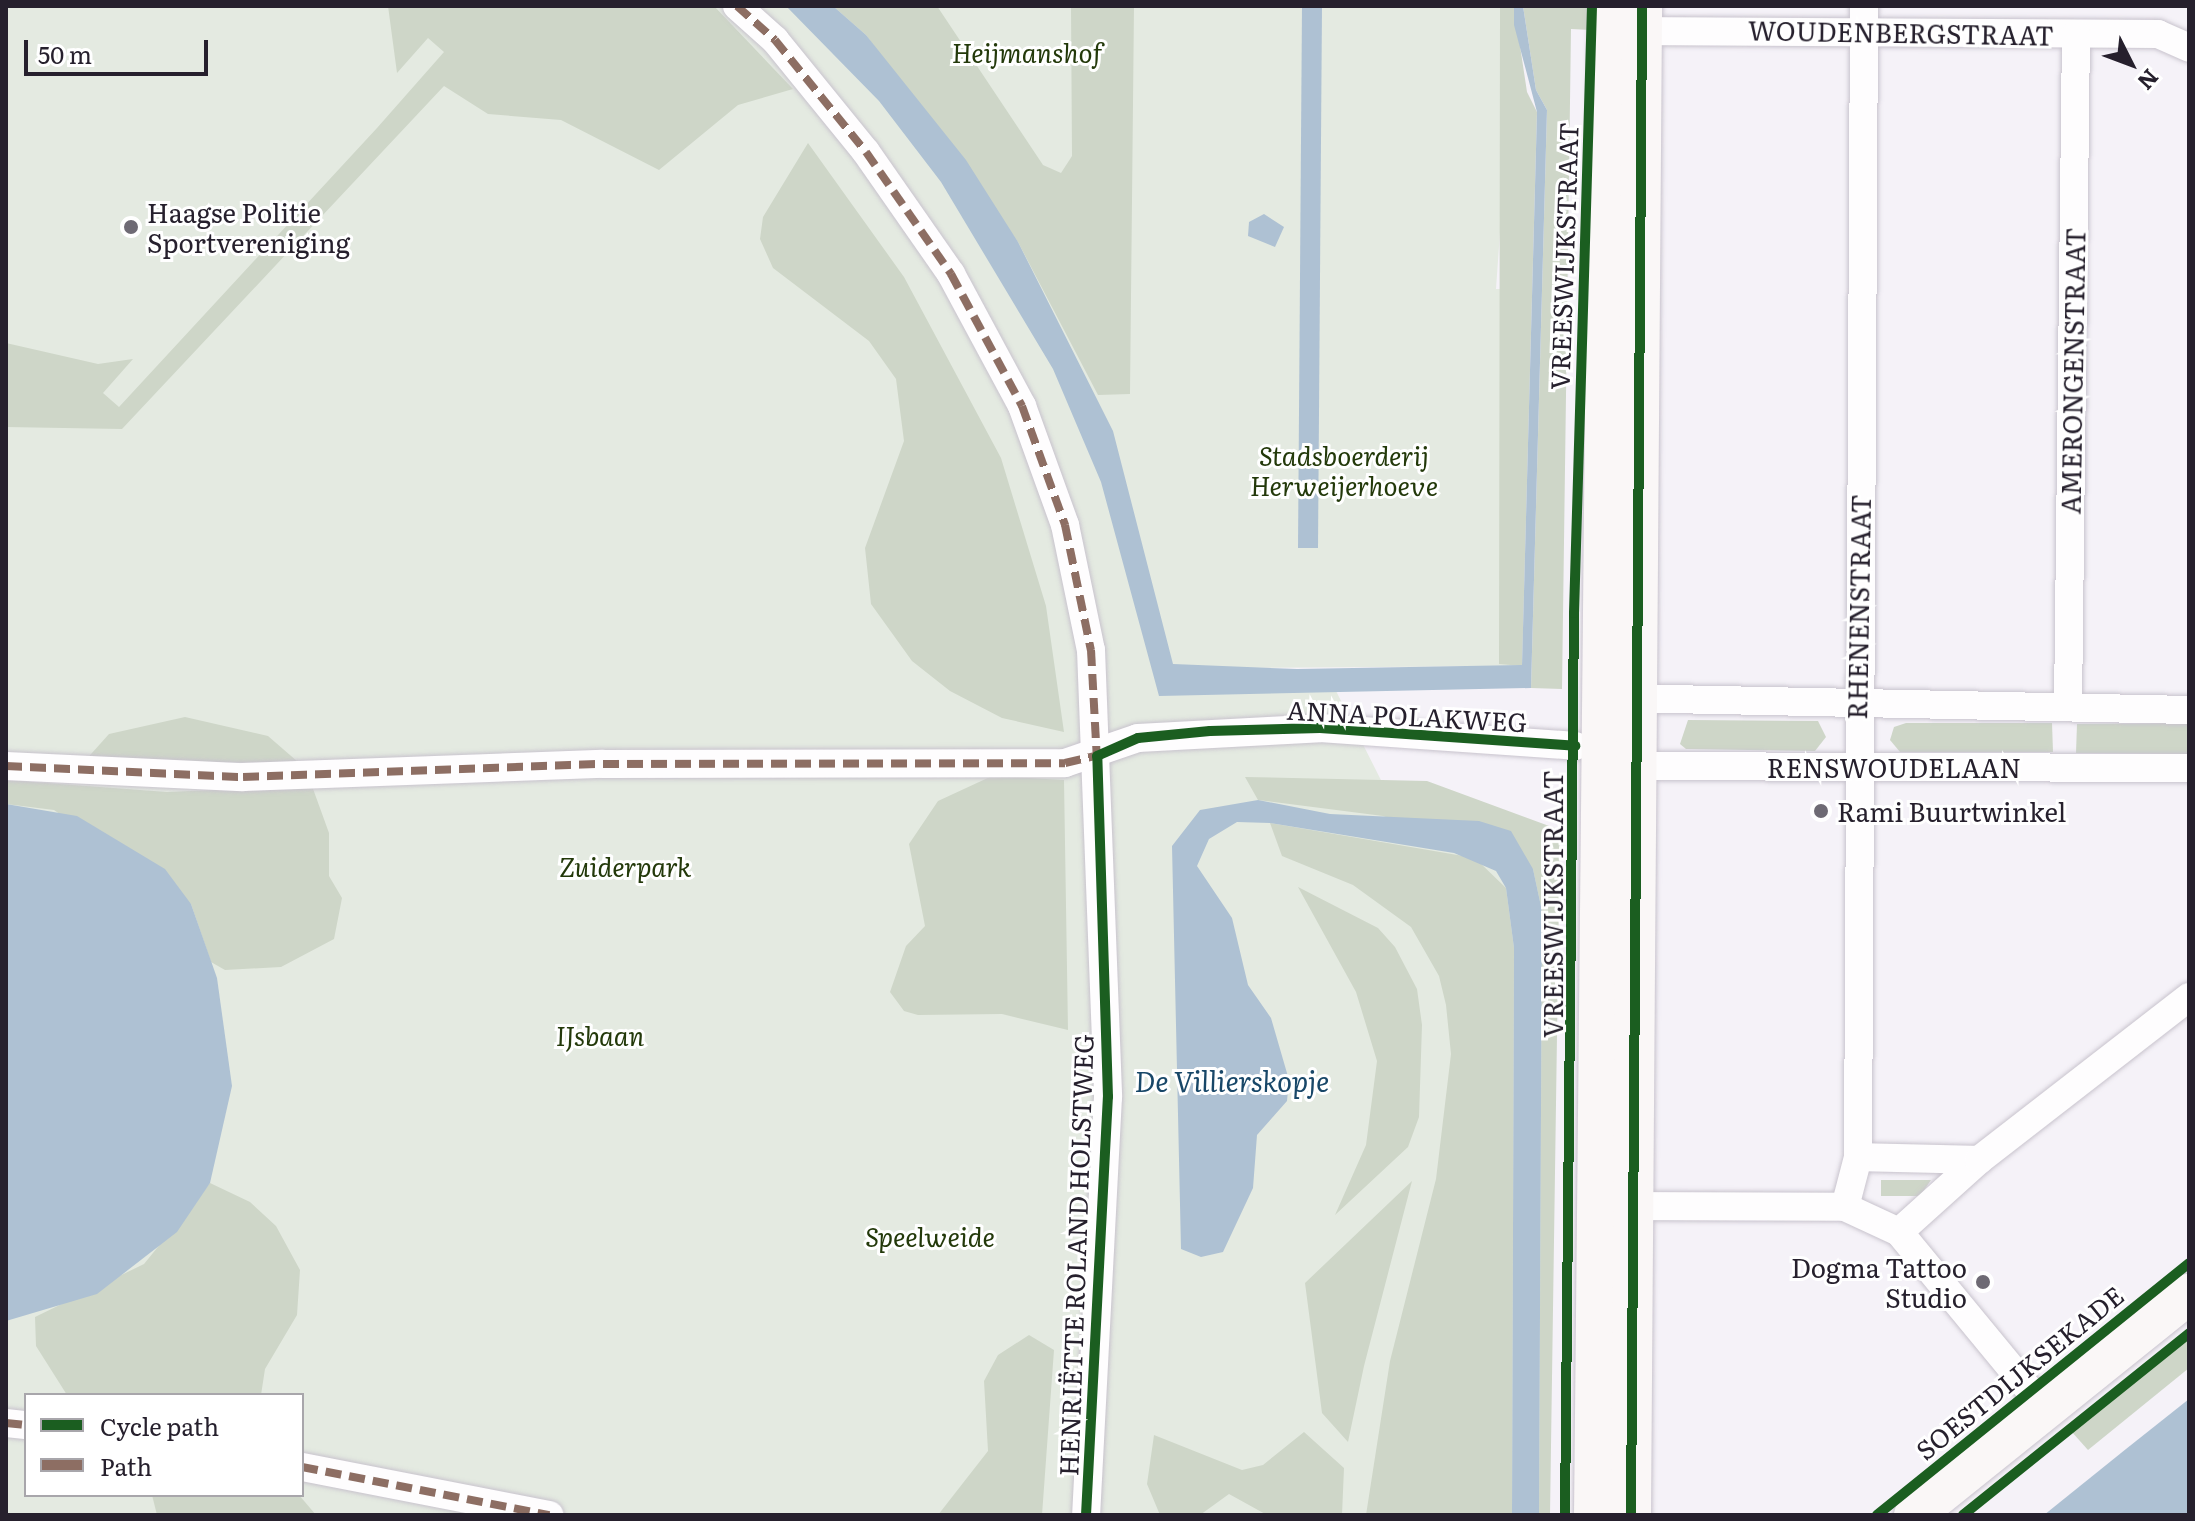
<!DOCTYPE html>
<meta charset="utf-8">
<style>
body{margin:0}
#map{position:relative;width:2195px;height:1521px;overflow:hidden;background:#f5f2f8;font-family:Literata,serif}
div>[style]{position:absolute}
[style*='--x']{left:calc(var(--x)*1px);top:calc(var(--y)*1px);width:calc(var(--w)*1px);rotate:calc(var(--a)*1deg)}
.green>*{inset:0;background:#e4eae1}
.forest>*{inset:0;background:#ced6c8}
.water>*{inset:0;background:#aec1d3}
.roads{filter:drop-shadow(0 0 2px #c8c3cd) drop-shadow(0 0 2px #c8c3cd)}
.street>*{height:28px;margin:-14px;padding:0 14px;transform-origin:14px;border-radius:14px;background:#fefdfe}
.secondary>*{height:40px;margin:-20px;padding:0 20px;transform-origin:20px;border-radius:20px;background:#faf7f7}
.quiet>*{height:8px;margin-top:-4px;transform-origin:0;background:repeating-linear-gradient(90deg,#8d6e63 0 16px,transparent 0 24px)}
.cycleway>*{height:10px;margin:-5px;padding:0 5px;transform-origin:5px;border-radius:5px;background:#1b5e20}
.dots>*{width:22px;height:22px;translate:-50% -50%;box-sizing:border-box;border:4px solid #fff;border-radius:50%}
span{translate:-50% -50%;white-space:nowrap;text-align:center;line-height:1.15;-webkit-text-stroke:6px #fff;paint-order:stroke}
.street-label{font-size:26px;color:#26202d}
.park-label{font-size:26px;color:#23390a;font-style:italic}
.poi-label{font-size:26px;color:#26202d}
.left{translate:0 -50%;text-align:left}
.right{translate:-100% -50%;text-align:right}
.water-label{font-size:28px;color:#184768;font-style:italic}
.frame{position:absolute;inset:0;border:8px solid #26202d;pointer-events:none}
.legend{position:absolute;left:24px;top:1393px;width:280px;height:104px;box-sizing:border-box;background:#fff;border:2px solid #a8a6ab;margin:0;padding:10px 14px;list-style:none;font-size:24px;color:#26202d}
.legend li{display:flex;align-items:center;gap:16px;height:40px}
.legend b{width:40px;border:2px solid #a8a6ab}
.north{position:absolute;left:2091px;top:24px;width:80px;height:80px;-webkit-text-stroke:6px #fff;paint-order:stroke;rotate:132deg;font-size:22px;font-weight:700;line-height:32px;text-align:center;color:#26202d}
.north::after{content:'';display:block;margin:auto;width:28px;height:36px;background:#26202d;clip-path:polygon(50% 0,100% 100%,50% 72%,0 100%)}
.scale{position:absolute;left:24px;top:40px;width:184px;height:36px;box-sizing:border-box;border:4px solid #26202d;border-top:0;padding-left:10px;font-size:24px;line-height:28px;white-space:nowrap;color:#26202d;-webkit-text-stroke:6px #fff;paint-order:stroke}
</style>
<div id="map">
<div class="green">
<div style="clip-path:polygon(evenodd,6px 6px,1516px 6px,1496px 289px,1531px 289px,1522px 666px,1218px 668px,1332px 683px,1389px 796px,1551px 831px,1546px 1515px,6px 1515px,6px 6px,26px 1395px,302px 1395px,302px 1495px,26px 1495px,26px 1395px)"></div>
</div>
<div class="forest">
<div style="clip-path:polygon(388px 6px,714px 6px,793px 89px,738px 105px,659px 170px,561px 120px,488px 114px,444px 86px,122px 429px,6px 427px,6px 343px,98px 364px,133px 359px,103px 393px,119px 407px,377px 128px,444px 52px,428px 38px,397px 73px)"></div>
<div style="clip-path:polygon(833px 6px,937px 6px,1043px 165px,1061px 173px,1072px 156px,1071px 6px,1134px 6px,1130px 394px,1098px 395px,1018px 242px,866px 35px)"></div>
<div style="clip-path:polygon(1500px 6px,1514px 6px,1527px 92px,1537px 112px,1522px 666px,1499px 664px)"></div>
<div style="clip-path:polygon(1523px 6px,1592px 6px,1591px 30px,1571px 29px,1562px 689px,1531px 688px,1547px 110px,1536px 90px)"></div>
<div style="clip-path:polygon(808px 143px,904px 277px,1001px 458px,1046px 606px,1064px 732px,1002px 718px,950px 691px,912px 661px,871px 604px,865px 548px,904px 441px,896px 379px,869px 341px,773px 268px,760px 239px,763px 217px)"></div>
<div style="clip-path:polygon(185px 717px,268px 736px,298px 762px,83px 763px,109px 734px)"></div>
<div style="clip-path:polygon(1688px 720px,1818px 721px,1826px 737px,1815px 751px,1686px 749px,1680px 744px)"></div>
<div style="clip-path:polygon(1906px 723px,2052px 723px,2053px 752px,1900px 752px,1890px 740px,1894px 727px)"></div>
<div style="clip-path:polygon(2189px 723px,2189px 754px,2076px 753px,2077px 724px)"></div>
<div style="clip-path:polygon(992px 776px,1064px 780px,1068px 1030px,1002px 1014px,918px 1015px,904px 1011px,890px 992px,906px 946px,925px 926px,909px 844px,938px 801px)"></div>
<div style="clip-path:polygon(1245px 777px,1427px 781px,1560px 830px,1550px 1515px,1539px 1515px,1542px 911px,1533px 869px,1383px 816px,1258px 800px)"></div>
<div style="clip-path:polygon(6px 780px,167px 792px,312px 786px,329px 833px,329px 876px,342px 898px,334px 939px,281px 967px,225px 970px,211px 962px,191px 904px,54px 810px,6px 804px)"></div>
<div style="clip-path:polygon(1270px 823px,1475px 858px,1506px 888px,1514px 948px,1512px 1515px,1366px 1515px,1390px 1361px,1436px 1179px,1451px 1054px,1446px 1005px,1439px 976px,1411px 927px,1353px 885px,1282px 856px)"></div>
<div style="clip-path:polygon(1298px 887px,1378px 928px,1395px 947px,1417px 989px,1422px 1025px,1419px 1117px,1408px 1147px,1335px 1215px,1366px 1145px,1377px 1061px,1356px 992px)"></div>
<div style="clip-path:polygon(1881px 1180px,1931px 1180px,1920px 1196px,1881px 1196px)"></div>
<div style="clip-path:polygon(1412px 1181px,1364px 1366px,1348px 1442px,1322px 1413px,1305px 1283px)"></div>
<div style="clip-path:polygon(210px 1183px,250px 1202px,276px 1226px,300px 1270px,297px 1315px,265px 1369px,261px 1395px,67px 1395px,36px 1346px,35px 1317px,144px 1264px)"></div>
<div style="clip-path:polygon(1029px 1335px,1054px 1350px,1042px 1515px,938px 1515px,988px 1451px,984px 1381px,998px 1355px)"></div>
<div style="clip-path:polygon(2189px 1337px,2189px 1368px,2088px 1450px,2071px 1431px)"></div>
<div style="clip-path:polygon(1304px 1432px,1344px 1468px,1342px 1515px,1267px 1515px,1229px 1494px,1200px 1515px,1160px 1515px,1147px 1484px,1154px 1435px,1242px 1470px,1263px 1465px)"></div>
<div style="clip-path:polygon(152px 1495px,299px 1495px,316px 1515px,157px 1515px)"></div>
</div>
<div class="water">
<div style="clip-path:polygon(786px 6px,833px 6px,866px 35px,966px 160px,1018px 242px,1113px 431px,1173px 664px,1297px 669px,1522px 665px,1537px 112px,1514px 25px,1514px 6px,1523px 6px,1536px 90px,1547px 110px,1531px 688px,1159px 696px,1101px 482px,1053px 369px,941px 182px,879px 101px)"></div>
<div style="clip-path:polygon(1302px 6px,1322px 6px,1318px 548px,1298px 548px)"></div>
<div style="clip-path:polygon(1264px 214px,1284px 227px,1275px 247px,1248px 236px,1249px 222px)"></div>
<div style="clip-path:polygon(1258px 800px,1330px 814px,1479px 821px,1511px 831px,1533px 869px,1542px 911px,1539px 1515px,1512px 1515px,1514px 948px,1506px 888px,1496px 871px,1454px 853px,1270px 823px,1237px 822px,1209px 839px,1197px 866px,1232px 918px,1248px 985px,1271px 1018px,1289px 1080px,1287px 1101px,1257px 1135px,1253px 1188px,1223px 1252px,1201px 1257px,1181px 1249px,1172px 846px,1200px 810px)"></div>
<div style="clip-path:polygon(6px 804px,77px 816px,165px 869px,191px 904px,217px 978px,232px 1086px,210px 1183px,177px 1232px,97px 1294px,6px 1321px)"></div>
<div style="clip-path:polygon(2189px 1399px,2189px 1515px,2044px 1515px,2126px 1449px)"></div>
</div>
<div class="roads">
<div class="street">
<div style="--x:737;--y:6;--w:51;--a:41.8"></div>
<div style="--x:775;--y:40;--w:144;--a:50.9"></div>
<div style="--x:866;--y:152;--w:149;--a:55.1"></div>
<div style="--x:951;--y:274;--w:150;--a:61.7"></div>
<div style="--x:1022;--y:406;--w:127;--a:70.1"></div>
<div style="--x:1065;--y:525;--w:128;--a:78.3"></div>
<div style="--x:1091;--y:650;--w:447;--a:87.8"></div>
<div style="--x:1108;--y:1097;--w:419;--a:93"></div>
<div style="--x:1626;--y:31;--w:532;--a:0.32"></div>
<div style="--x:2158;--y:34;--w:34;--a:24"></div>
<div style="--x:1622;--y:698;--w:567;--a:1.21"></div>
<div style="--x:2068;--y:707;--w:673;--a:-89.32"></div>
<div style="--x:6;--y:766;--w:237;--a:2.7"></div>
<div style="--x:243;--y:777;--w:360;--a:-2.1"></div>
<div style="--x:603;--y:764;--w:462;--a:-0.1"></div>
<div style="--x:1065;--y:763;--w:77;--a:-18.9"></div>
<div style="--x:1138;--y:738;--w:182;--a:-3.1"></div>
<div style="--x:1320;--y:728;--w:256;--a:4"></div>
<div style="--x:1620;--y:766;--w:569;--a:0.2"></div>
<div style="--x:1858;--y:1157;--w:121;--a:1.4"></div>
<div style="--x:1615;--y:1206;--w:230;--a:0.2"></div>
<div style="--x:1845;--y:1207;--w:60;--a:24.8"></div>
<div style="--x:1899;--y:1232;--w:229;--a:50.5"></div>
<div style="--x:1845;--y:1207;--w:52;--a:-75.4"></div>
<div style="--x:1858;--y:1157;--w:1151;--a:-89.7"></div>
<div style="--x:1899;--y:1232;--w:108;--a:-42"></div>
<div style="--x:1979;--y:1160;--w:266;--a:-37.8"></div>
<div style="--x:6;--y:1423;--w:20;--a:6"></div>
<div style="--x:302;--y:1467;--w:252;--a:11"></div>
</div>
<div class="secondary">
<div style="--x:1594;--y:1515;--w:1509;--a:-89.43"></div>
<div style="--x:1631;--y:1515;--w:1509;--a:-89.58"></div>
<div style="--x:1914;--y:1515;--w:353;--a:-38.8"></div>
</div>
</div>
<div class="quiet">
<div style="--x:737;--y:6;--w:51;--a:41.8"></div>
<div style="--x:775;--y:40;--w:144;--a:50.9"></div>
<div style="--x:866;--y:152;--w:149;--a:55.1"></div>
<div style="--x:951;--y:274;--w:150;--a:61.7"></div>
<div style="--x:1022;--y:406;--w:127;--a:70.1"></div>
<div style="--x:1065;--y:525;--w:128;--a:78.3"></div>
<div style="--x:1091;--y:650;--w:111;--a:86.9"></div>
<div style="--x:6;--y:766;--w:237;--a:2.7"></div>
<div style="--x:243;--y:777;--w:360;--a:-2.1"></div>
<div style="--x:603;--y:764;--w:462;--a:-0.1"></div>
<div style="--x:1065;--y:763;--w:39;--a:-13"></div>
<div style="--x:6;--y:1423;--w:20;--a:6"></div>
<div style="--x:302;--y:1467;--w:252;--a:11"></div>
</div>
<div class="cycleway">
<div style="--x:1086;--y:1515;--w:419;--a:-87"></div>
<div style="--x:1108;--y:1097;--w:341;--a:-91.8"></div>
<div style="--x:1097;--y:756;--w:45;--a:-23.7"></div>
<div style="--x:1138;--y:738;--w:72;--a:-5.6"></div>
<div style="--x:1210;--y:731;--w:110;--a:-1.6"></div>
<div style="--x:1320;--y:728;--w:256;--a:4"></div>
<div style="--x:1565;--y:1515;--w:902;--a:-89.43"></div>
<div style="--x:1574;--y:613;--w:607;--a:-88.3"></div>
<div style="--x:1631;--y:1515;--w:1509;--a:-89.58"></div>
<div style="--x:1877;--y:1515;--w:401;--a:-38.9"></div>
<div style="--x:1963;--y:1515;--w:290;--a:-38.8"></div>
</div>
<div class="dots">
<div style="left:131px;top:227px;background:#6e6a74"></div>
<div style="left:1821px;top:811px;background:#6e6a74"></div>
<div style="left:1983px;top:1282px;background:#6e6a74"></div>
</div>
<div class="street-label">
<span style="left:1901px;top:32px;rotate:1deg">WOUDENBERGSTRAAT</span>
<span style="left:1563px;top:256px;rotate:-88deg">VREESWIJKSTRAAT</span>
<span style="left:2072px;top:371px;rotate:-89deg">AMERONGENSTRAAT</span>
<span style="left:1858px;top:607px;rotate:-89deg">RHENENSTRAAT</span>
<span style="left:1407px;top:715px;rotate:3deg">ANNA POLAKWEG</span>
<span style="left:1894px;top:767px">RENSWOUDELAAN</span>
<span style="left:1552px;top:904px;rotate:-90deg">VREESWIJKSTRAAT</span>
<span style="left:1075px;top:1255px;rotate:-88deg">HENRIËTTE ROLAND HOLSTWEG</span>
<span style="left:2019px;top:1372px;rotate:-39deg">SOESTDIJKSEKADE</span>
</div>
<div class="park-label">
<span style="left:1027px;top:52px">Heijmanshof</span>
<span style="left:1344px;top:470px">Stadsboerderij<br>Herweijerhoeve</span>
<span style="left:625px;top:866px">Zuiderpark</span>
<span style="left:600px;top:1035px">IJsbaan</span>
<span style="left:930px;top:1236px">Speelweide</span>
</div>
<div class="poi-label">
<span class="left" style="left:147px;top:227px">Haagse Politie<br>Sportvereniging</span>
<span class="left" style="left:1837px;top:811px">Rami Buurtwinkel</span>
<span class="right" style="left:1967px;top:1282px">Dogma Tattoo<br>Studio</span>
</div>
<div class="water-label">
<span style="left:1232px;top:1080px">De Villierskopje</span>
</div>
<div class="frame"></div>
<ul class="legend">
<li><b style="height:10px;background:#1b5e20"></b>Cycle path</li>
<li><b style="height:10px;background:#8d6e63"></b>Path</li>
</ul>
<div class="north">N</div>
<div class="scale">50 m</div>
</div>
